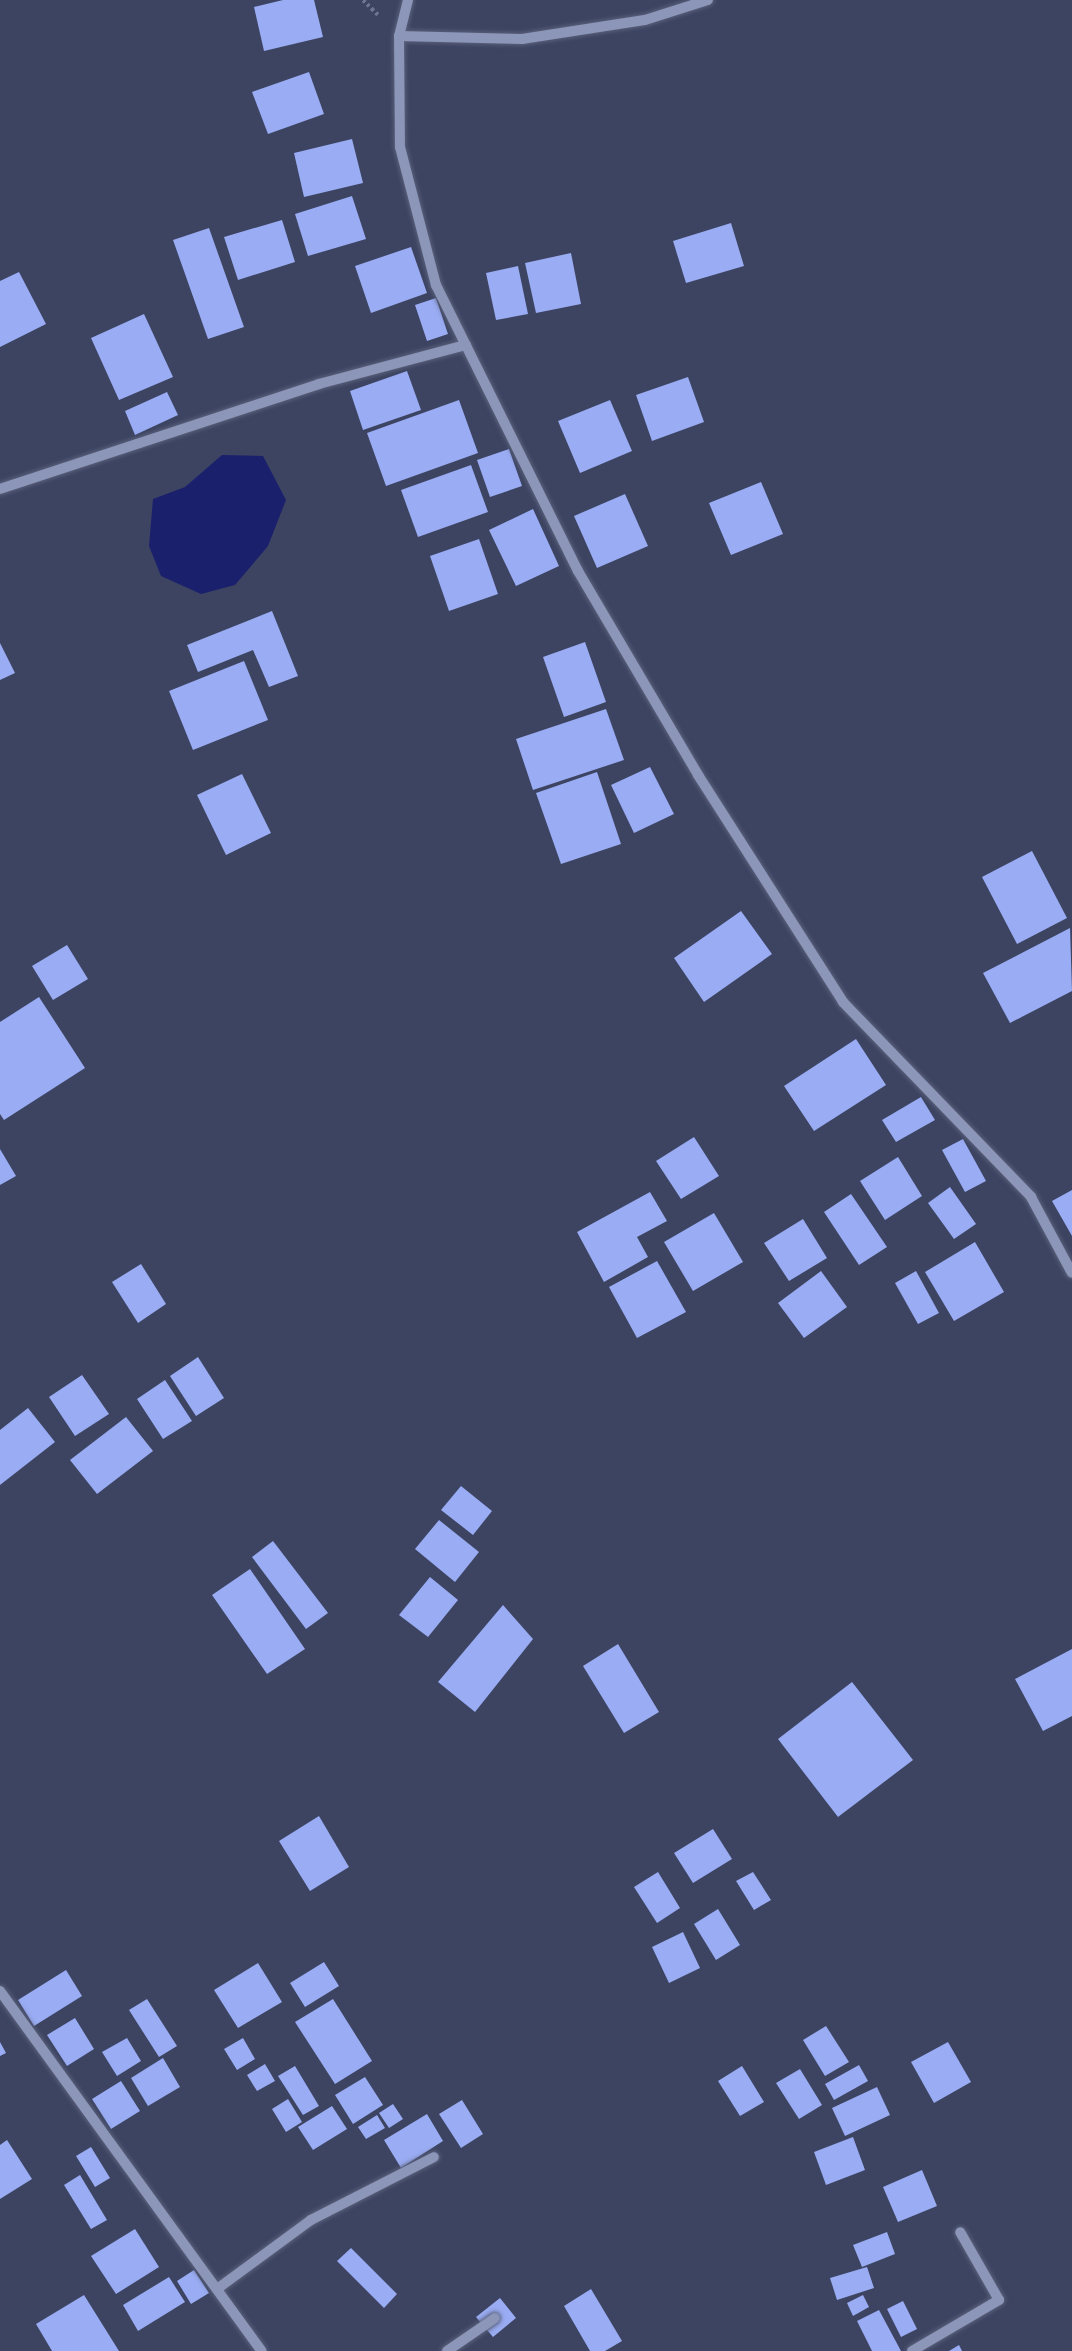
<!DOCTYPE html>
<style>
body{margin:0}
#map{position:relative;width:1072px;height:2351px;overflow:hidden;background:#3c4462;font-family:"Fira Sans Condensed",sans-serif}
div>[style]{position:absolute}
[style*='--x']{left:calc(var(--x)*1px);top:calc(var(--y)*1px);width:calc(var(--w)*1px);rotate:calc(var(--a)*1deg)}
.water>*{inset:0;background:#1b206c}
.building>*{inset:0;background:#9aacf3}
.path>*{height:4px;margin-top:-2px;transform-origin:0;background:repeating-linear-gradient(90deg,#6c748e 0 3px,transparent 0 6px)}
.roads{filter:drop-shadow(0 0 2px #5a607a) drop-shadow(0 0 2px #5a607a)}
.minor>*{height:10px;margin:-5px;padding:0 5px;transform-origin:5px;border-radius:5px;background:#8c96b9}
span{translate:-50% -50%;white-space:nowrap;text-align:center;line-height:1.15;-webkit-text-stroke:6px #272b39;paint-order:stroke}
</style>
<div id="map">
<div class="water">
<div style="clip-path:polygon(222px 455px,263px 456px,286px 500px,268px 546px,235px 585px,201px 594px,161px 576px,149px 546px,153px 499px,185px 487px)"></div>
</div>
<div class="building">
<div style="clip-path:polygon(283px 0,314px 0,323px 37px,264px 51px,254px 7px)"></div>
<div style="clip-path:polygon(309px 72px,324px 114px,268px 134px,252px 92px)"></div>
<div style="clip-path:polygon(352px 139px,363px 183px,304px 197px,294px 153px)"></div>
<div style="clip-path:polygon(352px 196px,366px 239px,308px 256px,295px 214px)"></div>
<div style="clip-path:polygon(282px 220px,295px 262px,238px 280px,224px 237px)"></div>
<div style="clip-path:polygon(731px 223px,744px 266px,686px 283px,673px 241px)"></div>
<div style="clip-path:polygon(209px 228px,244px 327px,208px 339px,173px 240px)"></div>
<div style="clip-path:polygon(411px 247px,427px 293px,371px 313px,355px 266px)"></div>
<div style="clip-path:polygon(571px 253px,581px 304px,536px 313px,525px 263px)"></div>
<div style="clip-path:polygon(518px 266px,528px 314px,496px 320px,486px 273px)"></div>
<div style="clip-path:polygon(19px 272px,46px 324px,0 347px,0 281px)"></div>
<div style="clip-path:polygon(436px 298px,448px 334px,427px 341px,415px 305px)"></div>
<div style="clip-path:polygon(144px 314px,173px 377px,119px 400px,91px 338px)"></div>
<div style="clip-path:polygon(407px 371px,421px 410px,363px 430px,350px 391px)"></div>
<div style="clip-path:polygon(688px 377px,704px 422px,652px 441px,636px 395px)"></div>
<div style="clip-path:polygon(167px 392px,178px 415px,135px 435px,125px 411px)"></div>
<div style="clip-path:polygon(459px 400px,478px 453px,386px 486px,367px 433px)"></div>
<div style="clip-path:polygon(610px 400px,632px 451px,580px 473px,558px 421px)"></div>
<div style="clip-path:polygon(509px 449px,522px 486px,490px 497px,477px 460px)"></div>
<div style="clip-path:polygon(471px 465px,488px 512px,418px 537px,401px 490px)"></div>
<div style="clip-path:polygon(761px 482px,783px 534px,731px 555px,709px 503px)"></div>
<div style="clip-path:polygon(625px 494px,648px 546px,597px 568px,574px 516px)"></div>
<div style="clip-path:polygon(533px 509px,559px 566px,516px 586px,489px 530px)"></div>
<div style="clip-path:polygon(479px 539px,498px 594px,449px 611px,430px 556px)"></div>
<div style="clip-path:polygon(272px 611px,298px 676px,269px 687px,253px 650px,198px 672px,187px 645px)"></div>
<div style="clip-path:polygon(585px 642px,606px 702px,564px 717px,543px 657px)"></div>
<div style="clip-path:polygon(0 643px,15px 673px,0 680px)"></div>
<div style="clip-path:polygon(244px 661px,268px 720px,193px 750px,169px 691px)"></div>
<div style="clip-path:polygon(606px 709px,624px 760px,533px 790px,516px 739px)"></div>
<div style="clip-path:polygon(650px 767px,674px 814px,634px 833px,611px 785px)"></div>
<div style="clip-path:polygon(597px 772px,621px 844px,561px 864px,536px 793px)"></div>
<div style="clip-path:polygon(242px 774px,271px 833px,226px 855px,197px 795px)"></div>
<div style="clip-path:polygon(1032px 851px,1067px 918px,1017px 944px,982px 877px)"></div>
<div style="clip-path:polygon(741px 911px,772px 954px,704px 1002px,674px 958px)"></div>
<div style="clip-path:polygon(1070px 928px,1072px 991px,1010px 1023px,983px 973px)"></div>
<div style="clip-path:polygon(67px 945px,88px 979px,53px 1000px,32px 966px)"></div>
<div style="clip-path:polygon(39px 997px,85px 1068px,4px 1120px,0 1114px,0 1022px)"></div>
<div style="clip-path:polygon(856px 1039px,886px 1085px,814px 1131px,784px 1086px)"></div>
<div style="clip-path:polygon(921px 1097px,935px 1120px,896px 1142px,882px 1120px)"></div>
<div style="clip-path:polygon(694px 1137px,719px 1176px,681px 1199px,656px 1161px)"></div>
<div style="clip-path:polygon(963px 1139px,986px 1181px,965px 1192px,942px 1150px)"></div>
<div style="clip-path:polygon(0 1149px,16px 1176px,0 1185px)"></div>
<div style="clip-path:polygon(898px 1157px,922px 1196px,885px 1220px,860px 1181px)"></div>
<div style="clip-path:polygon(950px 1187px,976px 1224px,954px 1239px,928px 1203px)"></div>
<div style="clip-path:polygon(1072px 1190px,1072px 1236px,1052px 1201px)"></div>
<div style="clip-path:polygon(650px 1192px,667px 1221px,637px 1237px,648px 1257px,604px 1282px,577px 1232px)"></div>
<div style="clip-path:polygon(851px 1194px,887px 1247px,859px 1265px,824px 1212px)"></div>
<div style="clip-path:polygon(714px 1213px,743px 1262px,693px 1291px,664px 1242px)"></div>
<div style="clip-path:polygon(803px 1219px,827px 1258px,789px 1281px,764px 1243px)"></div>
<div style="clip-path:polygon(975px 1242px,1004px 1292px,954px 1321px,925px 1272px)"></div>
<div style="clip-path:polygon(657px 1261px,686px 1312px,637px 1338px,609px 1287px)"></div>
<div style="clip-path:polygon(141px 1264px,166px 1304px,138px 1323px,112px 1282px)"></div>
<div style="clip-path:polygon(821px 1271px,847px 1307px,804px 1338px,778px 1303px)"></div>
<div style="clip-path:polygon(916px 1271px,939px 1313px,918px 1324px,895px 1283px)"></div>
<div style="clip-path:polygon(198px 1357px,224px 1398px,196px 1416px,170px 1376px)"></div>
<div style="clip-path:polygon(82px 1375px,109px 1414px,75px 1436px,49px 1397px)"></div>
<div style="clip-path:polygon(165px 1380px,192px 1421px,163px 1439px,137px 1399px)"></div>
<div style="clip-path:polygon(28px 1408px,55px 1442px,0 1485px,0 1430px)"></div>
<div style="clip-path:polygon(126px 1417px,153px 1451px,97px 1494px,70px 1460px)"></div>
<div style="clip-path:polygon(461px 1486px,492px 1511px,473px 1535px,441px 1510px)"></div>
<div style="clip-path:polygon(439px 1520px,479px 1552px,455px 1582px,415px 1549px)"></div>
<div style="clip-path:polygon(273px 1541px,328px 1613px,306px 1629px,252px 1557px)"></div>
<div style="clip-path:polygon(250px 1569px,305px 1649px,267px 1674px,212px 1595px)"></div>
<div style="clip-path:polygon(430px 1577px,458px 1600px,428px 1637px,399px 1615px)"></div>
<div style="clip-path:polygon(503px 1605px,533px 1639px,475px 1712px,438px 1682px)"></div>
<div style="clip-path:polygon(618px 1644px,659px 1712px,624px 1733px,583px 1666px)"></div>
<div style="clip-path:polygon(1072px 1649px,1072px 1716px,1043px 1731px,1015px 1679px)"></div>
<div style="clip-path:polygon(852px 1682px,913px 1760px,838px 1817px,778px 1739px)"></div>
<div style="clip-path:polygon(319px 1816px,349px 1867px,310px 1891px,279px 1841px)"></div>
<div style="clip-path:polygon(713px 1829px,732px 1859px,693px 1883px,674px 1853px)"></div>
<div style="clip-path:polygon(658px 1872px,680px 1908px,657px 1923px,634px 1887px)"></div>
<div style="clip-path:polygon(753px 1872px,771px 1900px,754px 1910px,736px 1881px)"></div>
<div style="clip-path:polygon(718px 1909px,740px 1945px,716px 1960px,694px 1924px)"></div>
<div style="clip-path:polygon(683px 1932px,700px 1968px,669px 1983px,652px 1947px)"></div>
<div style="clip-path:polygon(324px 1962px,339px 1986px,305px 2007px,290px 1983px)"></div>
<div style="clip-path:polygon(258px 1963px,282px 2002px,238px 2028px,214px 1990px)"></div>
<div style="clip-path:polygon(66px 1970px,82px 1996px,34px 2026px,18px 2000px)"></div>
<div style="clip-path:polygon(147px 1999px,177px 2046px,159px 2057px,129px 2010px)"></div>
<div style="clip-path:polygon(333px 1999px,372px 2061px,335px 2084px,295px 2022px)"></div>
<div style="clip-path:polygon(75px 2018px,94px 2049px,67px 2066px,47px 2035px)"></div>
<div style="clip-path:polygon(826px 2026px,849px 2062px,825px 2076px,803px 2040px)"></div>
<div style="clip-path:polygon(127px 2038px,141px 2061px,117px 2076px,102px 2052px)"></div>
<div style="clip-path:polygon(243px 2038px,255px 2059px,237px 2070px,224px 2049px)"></div>
<div style="clip-path:polygon(0 2042px,6px 2053px,0 2056px)"></div>
<div style="clip-path:polygon(948px 2042px,971px 2082px,934px 2103px,911px 2062px)"></div>
<div style="clip-path:polygon(163px 2058px,180px 2087px,148px 2106px,131px 2078px)"></div>
<div style="clip-path:polygon(265px 2064px,275px 2081px,257px 2091px,247px 2075px)"></div>
<div style="clip-path:polygon(859px 2065px,868px 2081px,834px 2100px,825px 2084px)"></div>
<div style="clip-path:polygon(295px 2066px,319px 2106px,303px 2115px,278px 2076px)"></div>
<div style="clip-path:polygon(742px 2066px,764px 2102px,740px 2116px,718px 2081px)"></div>
<div style="clip-path:polygon(800px 2069px,822px 2105px,799px 2119px,776px 2083px)"></div>
<div style="clip-path:polygon(365px 2077px,383px 2105px,353px 2124px,335px 2095px)"></div>
<div style="clip-path:polygon(121px 2081px,140px 2111px,111px 2129px,92px 2099px)"></div>
<div style="clip-path:polygon(877px 2087px,890px 2115px,845px 2136px,832px 2108px)"></div>
<div style="clip-path:polygon(288px 2099px,302px 2122px,286px 2132px,272px 2109px)"></div>
<div style="clip-path:polygon(462px 2100px,483px 2134px,461px 2148px,439px 2114px)"></div>
<div style="clip-path:polygon(393px 2104px,403px 2119px,389px 2128px,379px 2113px)"></div>
<div style="clip-path:polygon(332px 2106px,347px 2129px,313px 2150px,298px 2127px)"></div>
<div style="clip-path:polygon(427px 2114px,443px 2141px,401px 2168px,384px 2140px)"></div>
<div style="clip-path:polygon(377px 2115px,385px 2128px,366px 2139px,358px 2127px)"></div>
<div style="clip-path:polygon(853px 2137px,865px 2170px,826px 2185px,814px 2152px)"></div>
<div style="clip-path:polygon(7px 2140px,32px 2179px,0 2199px,0 2145px)"></div>
<div style="clip-path:polygon(91px 2147px,110px 2178px,95px 2187px,76px 2156px)"></div>
<div style="clip-path:polygon(922px 2170px,937px 2206px,898px 2222px,883px 2187px)"></div>
<div style="clip-path:polygon(80px 2175px,107px 2220px,91px 2229px,64px 2185px)"></div>
<div style="clip-path:polygon(135px 2229px,159px 2267px,116px 2294px,91px 2256px)"></div>
<div style="clip-path:polygon(887px 2232px,895px 2254px,862px 2267px,853px 2245px)"></div>
<div style="clip-path:polygon(351px 2248px,397px 2294px,384px 2308px,337px 2261px)"></div>
<div style="clip-path:polygon(867px 2267px,874px 2288px,837px 2300px,830px 2278px)"></div>
<div style="clip-path:polygon(194px 2270px,209px 2293px,191px 2304px,177px 2281px)"></div>
<div style="clip-path:polygon(169px 2277px,185px 2302px,138px 2331px,123px 2305px)"></div>
<div style="clip-path:polygon(591px 2289px,622px 2341px,605px 2351px,590px 2351px,564px 2306px)"></div>
<div style="clip-path:polygon(84px 2295px,119px 2351px,52px 2351px,36px 2324px)"></div>
<div style="clip-path:polygon(863px 2295px,869px 2307px,853px 2316px,847px 2303px)"></div>
<div style="clip-path:polygon(500px 2298px,516px 2318px,493px 2337px,476px 2317px)"></div>
<div style="clip-path:polygon(903px 2301px,917px 2329px,901px 2337px,887px 2309px)"></div>
<div style="clip-path:polygon(879px 2310px,901px 2351px,872px 2351px,857px 2321px)"></div>
<div style="clip-path:polygon(959px 2345px,962px 2351px,949px 2351px)"></div>
</div>
<div class="path">
<div style="--x:363;--y:0;--w:23;--a:45"></div>
</div>
<div class="roads">
<div class="minor">
<div style="--x:408;--y:0;--w:37;--a:104"></div>
<div style="--x:399;--y:36;--w:111;--a:89.5"></div>
<div style="--x:400;--y:147;--w:143;--a:75.4"></div>
<div style="--x:436;--y:285;--w:319;--a:63.6"></div>
<div style="--x:578;--y:571;--w:237;--a:59.5"></div>
<div style="--x:698;--y:775;--w:269;--a:57.4"></div>
<div style="--x:843;--y:1002;--w:271;--a:46"></div>
<div style="--x:1031;--y:1197;--w:86;--a:61.7"></div>
<div style="--x:399;--y:36;--w:123;--a:1.4"></div>
<div style="--x:522;--y:39;--w:124;--a:-8.8"></div>
<div style="--x:645;--y:20;--w:66;--a:-17.6"></div>
<div style="--x:0;--y:489;--w:336;--a:-18.2"></div>
<div style="--x:319;--y:384;--w:152;--a:-14.9"></div>
<div style="--x:0;--y:1991;--w:445;--a:54"></div>
<div style="--x:217;--y:2289;--w:117;--a:-36.3"></div>
<div style="--x:311;--y:2220;--w:138;--a:-27.1"></div>
<div style="--x:447;--y:2351;--w:58;--a:-34.5"></div>
<div style="--x:912;--y:2351;--w:101;--a:-30.4"></div>
<div style="--x:999;--y:2300;--w:78;--a:-119.8"></div>
</div>
</div>
</div>
